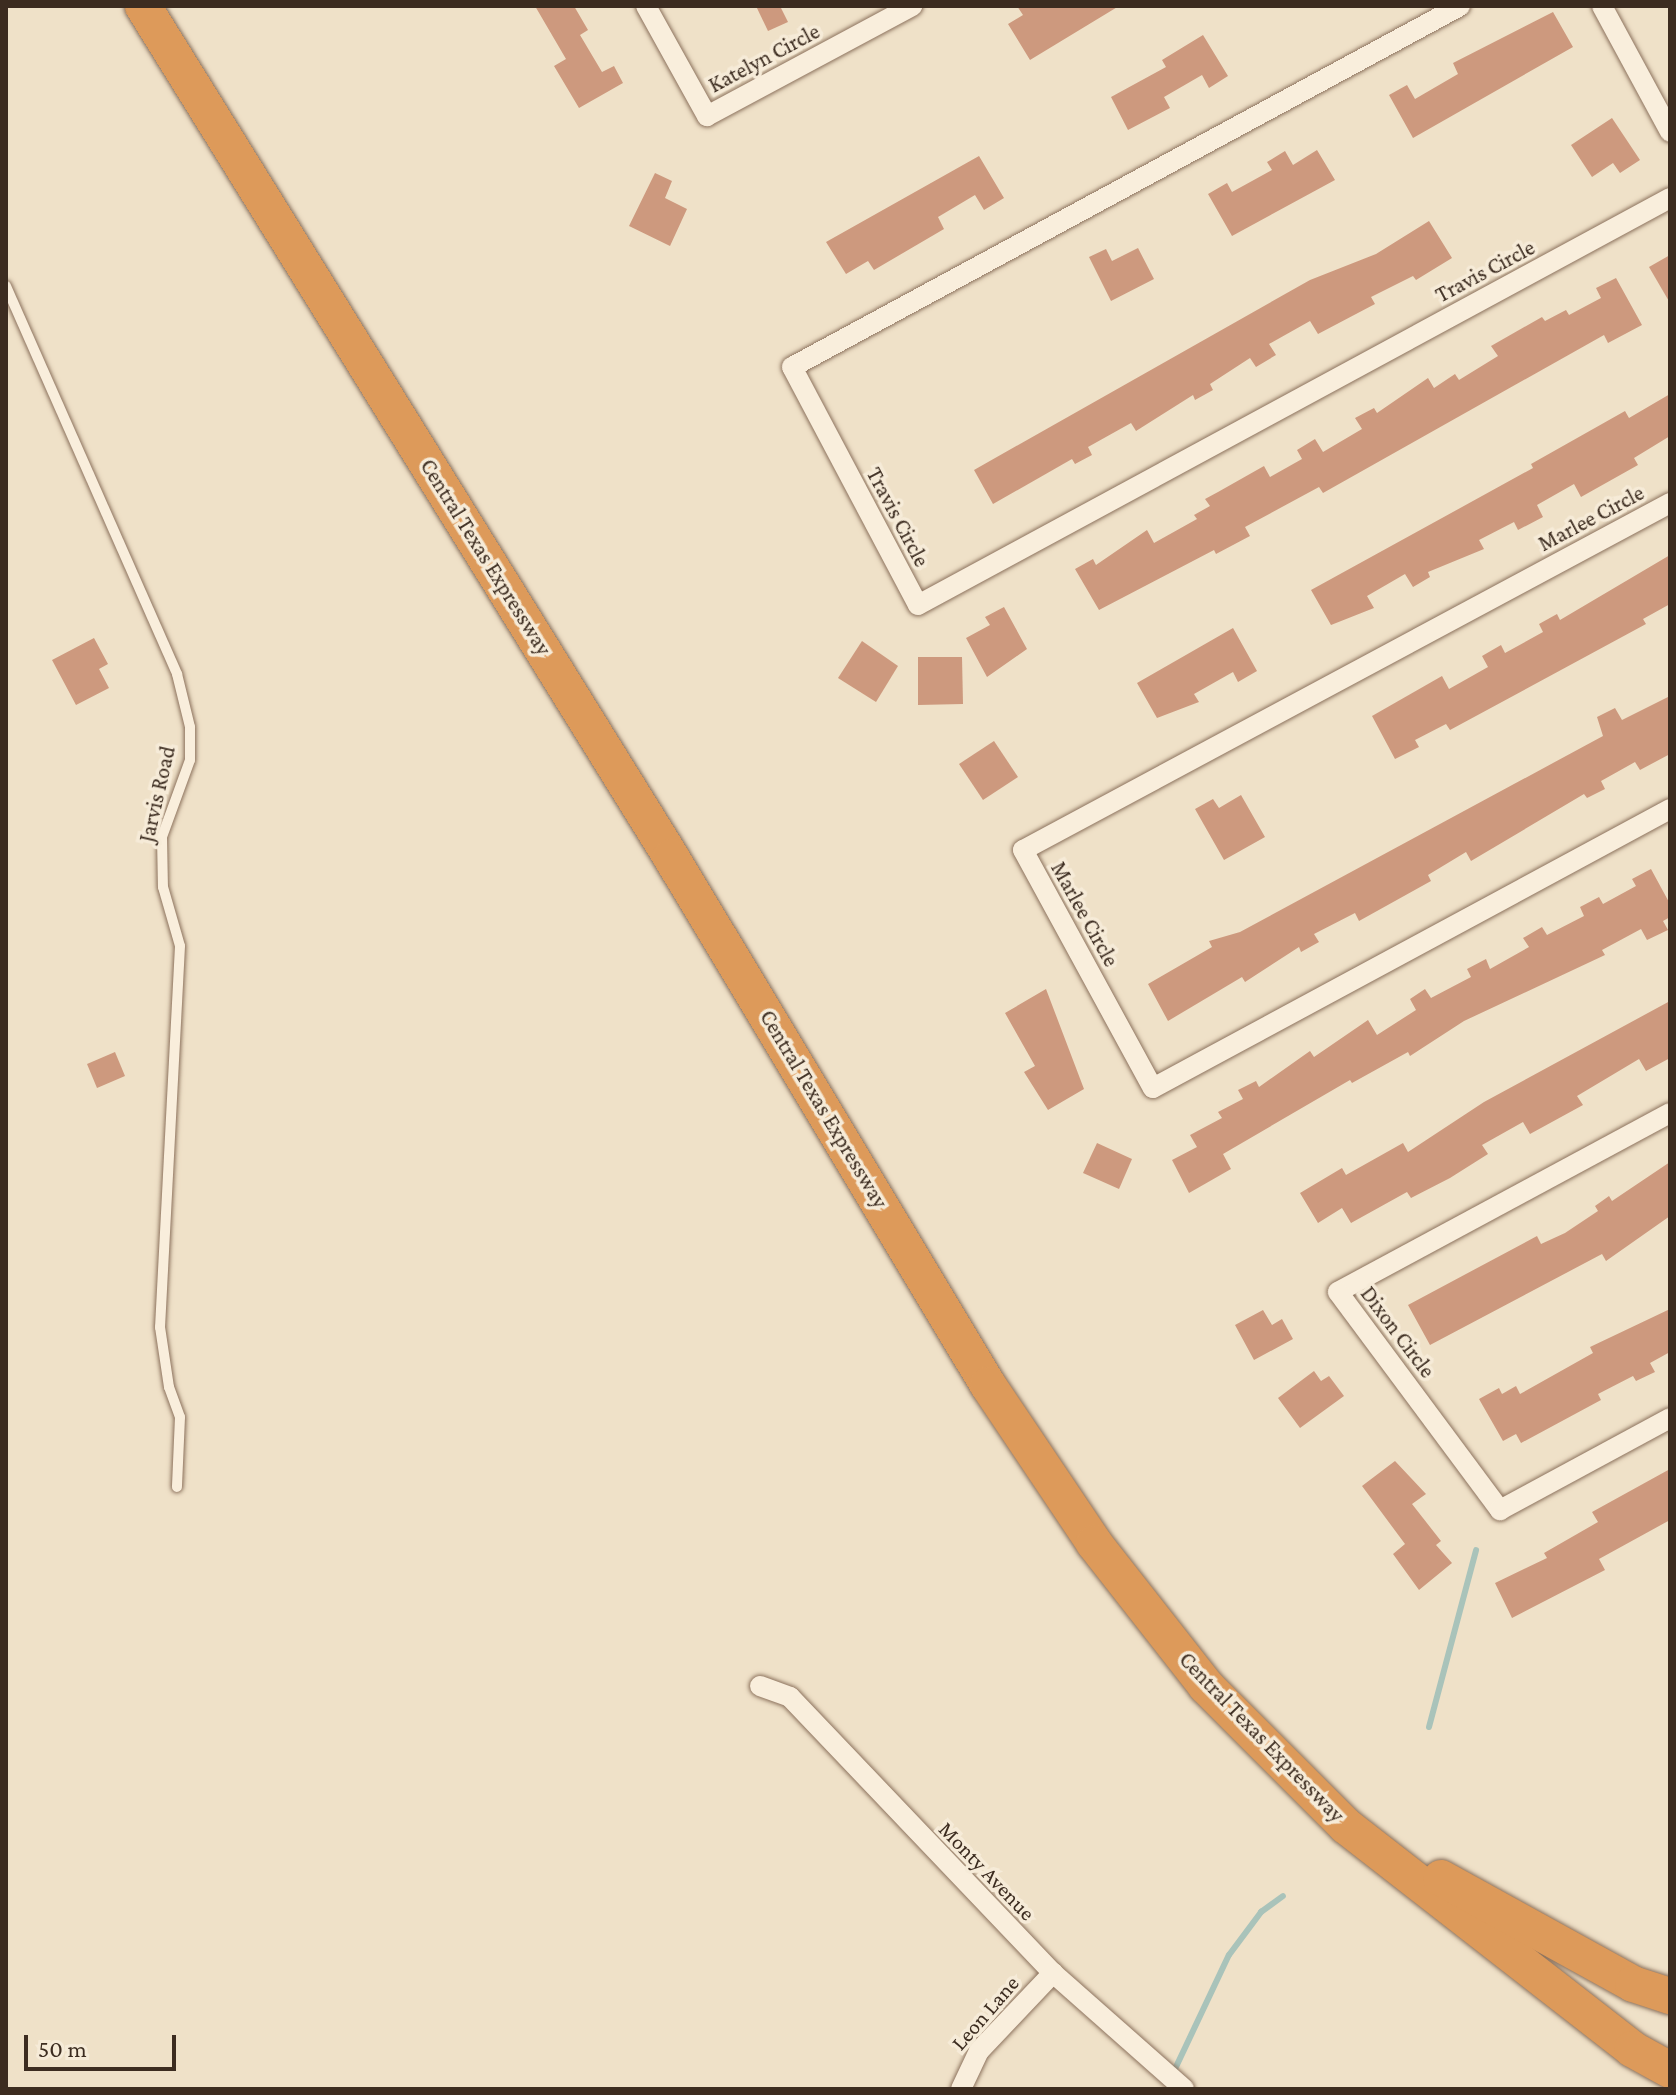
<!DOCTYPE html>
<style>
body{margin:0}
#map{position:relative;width:1676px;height:2095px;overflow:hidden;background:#efe1c8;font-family:"Crimson Pro",serif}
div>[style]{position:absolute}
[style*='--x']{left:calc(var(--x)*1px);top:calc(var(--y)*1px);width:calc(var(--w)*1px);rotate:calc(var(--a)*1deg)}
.stream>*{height:6px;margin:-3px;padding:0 3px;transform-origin:3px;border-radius:3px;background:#a9c3ba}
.building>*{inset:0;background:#cd997e}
.roads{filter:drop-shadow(0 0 2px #8c725d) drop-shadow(0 0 2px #8c725d)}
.lane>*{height:10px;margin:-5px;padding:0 5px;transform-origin:5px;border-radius:5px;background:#f9eedc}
.street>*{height:20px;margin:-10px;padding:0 10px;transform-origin:10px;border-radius:10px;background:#f9eedc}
.highway>*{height:36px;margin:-18px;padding:0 18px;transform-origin:18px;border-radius:18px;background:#dd9a5a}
span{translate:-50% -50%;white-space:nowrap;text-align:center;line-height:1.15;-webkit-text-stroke:7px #f6ebd8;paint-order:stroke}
.street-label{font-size:22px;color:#3c2c20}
.frame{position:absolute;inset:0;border:8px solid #3c2c20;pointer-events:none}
.scale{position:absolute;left:24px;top:2035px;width:152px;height:36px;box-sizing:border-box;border:4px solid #3c2c20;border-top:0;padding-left:10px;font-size:24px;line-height:28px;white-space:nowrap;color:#3c2c20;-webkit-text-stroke:6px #f6ebd8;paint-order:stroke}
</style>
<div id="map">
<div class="stream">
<div style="--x:1429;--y:1727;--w:183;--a:-75.1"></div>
<div style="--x:1175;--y:2069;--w:126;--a:-64.7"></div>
<div style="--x:1229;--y:1955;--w:54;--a:-53.3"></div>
<div style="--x:1261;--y:1912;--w:27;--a:-36"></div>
</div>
<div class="building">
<div style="clip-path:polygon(535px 6px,574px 6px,588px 30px,580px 35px,602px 72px,614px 66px,623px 83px,579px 108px,554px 66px,566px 59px)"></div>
<div style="clip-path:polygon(756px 6px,780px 6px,788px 22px,768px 31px)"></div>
<div style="clip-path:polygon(1017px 6px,1119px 6px,1030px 60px,1008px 24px,1023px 15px)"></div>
<div style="clip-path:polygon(1553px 12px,1573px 47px,1413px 138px,1389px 95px,1407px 85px,1415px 99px,1458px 74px,1453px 63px)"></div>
<div style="clip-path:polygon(1203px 35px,1228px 76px,1209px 88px,1202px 75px,1164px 97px,1170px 108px,1128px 130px,1111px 97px,1166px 67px,1162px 60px)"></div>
<div style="clip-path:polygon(1612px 118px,1640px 160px,1620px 173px,1613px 163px,1592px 177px,1571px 145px)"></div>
<div style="clip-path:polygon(1317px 150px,1335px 180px,1232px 236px,1208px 194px,1227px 183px,1232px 192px,1272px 170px,1267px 162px,1285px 151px,1293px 165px)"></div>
<div style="clip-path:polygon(979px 156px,1004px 198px,984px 210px,975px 195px,938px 217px,944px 229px,874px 270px,868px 261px,846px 274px,826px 242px)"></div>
<div style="clip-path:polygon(655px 173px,672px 181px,665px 198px,687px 209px,670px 246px,629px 226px)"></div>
<div style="clip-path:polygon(1429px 221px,1452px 258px,1416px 280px,1413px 276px,1371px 297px,1375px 304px,1318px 334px,1310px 321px,1269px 344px,1276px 355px,1256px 367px,1250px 358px,1210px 384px,1213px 390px,1195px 400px,1193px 395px,1136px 431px,1131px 423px,1088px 447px,1092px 455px,1075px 464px,1072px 459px,993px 504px,974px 470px,1310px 280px,1376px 254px)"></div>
<div style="clip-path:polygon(1138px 248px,1154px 279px,1111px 301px,1089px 257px,1106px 249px,1112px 261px)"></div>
<div style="clip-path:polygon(1670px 255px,1670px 303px,1649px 267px)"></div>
<div style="clip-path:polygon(1616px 278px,1642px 325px,1608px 343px,1604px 335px,1323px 493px,1319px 487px,1245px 527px,1250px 536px,1216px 554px,1214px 550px,1099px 610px,1075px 569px,1093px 559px,1096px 565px,1147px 530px,1154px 543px,1197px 519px,1194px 515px,1210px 506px,1205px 499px,1218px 492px,1264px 466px,1270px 477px,1302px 459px,1297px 450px,1315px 439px,1323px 452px,1362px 429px,1355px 418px,1374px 408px,1377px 413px,1428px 378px,1434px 388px,1455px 374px,1459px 380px,1498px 356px,1491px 346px,1542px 317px,1545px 321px,1566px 310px,1569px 315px,1601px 298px,1596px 288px)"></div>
<div style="clip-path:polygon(1670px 394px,1670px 436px,1634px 458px,1638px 465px,1581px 497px,1574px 484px,1537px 505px,1543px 517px,1518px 530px,1514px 522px,1479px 540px,1484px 549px,1428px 572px,1430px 577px,1413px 587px,1405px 574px,1367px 596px,1374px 608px,1331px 625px,1311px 590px,1533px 468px,1531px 464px,1625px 411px,1629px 418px)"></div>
<div style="clip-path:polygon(1670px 555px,1670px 604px,1643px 619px,1646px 624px,1450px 730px,1446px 724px,1415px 740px,1419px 747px,1395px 759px,1372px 716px,1442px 676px,1449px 689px,1488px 667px,1482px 656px,1501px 645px,1505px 653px,1543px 632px,1539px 624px,1557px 614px,1560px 620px)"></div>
<div style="clip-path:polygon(1004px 607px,1027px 649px,987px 677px,966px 638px,990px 625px,985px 617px)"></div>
<div style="clip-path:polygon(1233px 628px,1257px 671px,1238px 682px,1233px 672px,1194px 694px,1199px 702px,1157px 718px,1137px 683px)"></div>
<div style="clip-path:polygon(94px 638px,108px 664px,99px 669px,109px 688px,76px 705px,52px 660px)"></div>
<div style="clip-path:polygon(862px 641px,898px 666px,876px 702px,838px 678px)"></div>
<div style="clip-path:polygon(918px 657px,962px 657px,963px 704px,918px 705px)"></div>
<div style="clip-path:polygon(1670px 696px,1670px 754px,1640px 770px,1635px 762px,1601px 781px,1605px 789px,1587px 798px,1584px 794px,1471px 861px,1466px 852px,1428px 875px,1431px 881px,1359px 921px,1355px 913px,1314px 934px,1319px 942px,1301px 952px,1299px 947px,1245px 982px,1242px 977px,1168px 1021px,1148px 984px,1212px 947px,1209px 941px,1240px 932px,1603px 736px,1597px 717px,1615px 708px,1622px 720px)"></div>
<div style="clip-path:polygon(994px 741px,1018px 777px,983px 800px,959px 764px)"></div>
<div style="clip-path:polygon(1241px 795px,1265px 837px,1224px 860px,1195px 809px,1213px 799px,1219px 808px)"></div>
<div style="clip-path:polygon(1651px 869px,1670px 904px,1670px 917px,1663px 921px,1668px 930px,1647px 940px,1641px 929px,1602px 950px,1605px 955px,1464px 1021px,1410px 1056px,1408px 1052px,1352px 1083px,1350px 1080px,1223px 1154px,1231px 1169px,1189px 1193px,1172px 1160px,1197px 1147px,1190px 1135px,1222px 1118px,1218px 1112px,1243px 1099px,1238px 1090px,1256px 1081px,1259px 1087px,1310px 1051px,1314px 1057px,1368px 1020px,1377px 1035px,1416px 1010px,1410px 999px,1425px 989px,1431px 998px,1471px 977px,1467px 969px,1486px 959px,1490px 969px,1529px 947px,1523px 938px,1542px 927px,1547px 935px,1584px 916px,1580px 907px,1599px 897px,1603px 904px,1636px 886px,1632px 879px)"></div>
<div style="clip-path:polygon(1046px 989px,1084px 1089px,1048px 1110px,1024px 1072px,1035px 1066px,1005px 1013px)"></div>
<div style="clip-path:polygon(1670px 1001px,1670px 1058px,1646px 1071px,1639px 1059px,1577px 1096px,1583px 1105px,1530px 1134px,1523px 1122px,1482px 1145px,1488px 1154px,1450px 1178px,1411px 1198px,1407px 1192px,1351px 1223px,1342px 1208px,1318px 1223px,1300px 1193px,1342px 1168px,1346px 1175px,1403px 1143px,1408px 1152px,1484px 1102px)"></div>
<div style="clip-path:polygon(115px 1052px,125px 1076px,97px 1088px,87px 1064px)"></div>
<div style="clip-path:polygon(1097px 1143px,1132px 1159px,1119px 1189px,1083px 1173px)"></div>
<div style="clip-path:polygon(1670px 1162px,1670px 1216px,1606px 1261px,1602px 1254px,1430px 1345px,1408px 1305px,1537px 1236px,1541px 1244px,1565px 1233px,1598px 1211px,1595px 1206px,1609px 1196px,1612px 1201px)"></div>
<div style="clip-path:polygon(1670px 1309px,1670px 1352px,1650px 1363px,1655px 1372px,1636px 1381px,1633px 1376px,1598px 1394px,1601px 1400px,1521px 1443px,1516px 1434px,1503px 1441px,1479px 1399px,1499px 1388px,1502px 1394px,1516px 1386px,1520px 1394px,1593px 1353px,1590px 1347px)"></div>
<div style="clip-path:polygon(1263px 1310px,1272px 1325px,1282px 1319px,1293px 1339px,1254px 1360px,1235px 1325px)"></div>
<div style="clip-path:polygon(1314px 1371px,1321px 1381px,1329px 1376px,1344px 1396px,1300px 1428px,1278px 1398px)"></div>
<div style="clip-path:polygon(1395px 1461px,1426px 1494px,1412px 1504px,1441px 1541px,1436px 1545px,1452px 1563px,1419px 1590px,1393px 1554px,1405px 1544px,1362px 1486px)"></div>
<div style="clip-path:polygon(1670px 1469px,1670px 1520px,1599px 1559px,1605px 1570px,1512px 1618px,1495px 1583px,1547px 1558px,1544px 1553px,1598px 1522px,1592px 1512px)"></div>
</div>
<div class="roads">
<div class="lane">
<div style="--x:6;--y:286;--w:424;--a:66.2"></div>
<div style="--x:177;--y:674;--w:55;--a:76.2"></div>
<div style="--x:190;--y:727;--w:33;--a:90"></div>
<div style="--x:190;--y:760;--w:82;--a:110"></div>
<div style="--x:162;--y:837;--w:50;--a:88.9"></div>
<div style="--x:163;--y:887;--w:61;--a:73.9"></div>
<div style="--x:180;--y:946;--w:382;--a:93"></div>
<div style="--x:160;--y:1327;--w:61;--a:81.5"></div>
<div style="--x:169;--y:1387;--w:32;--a:70"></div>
<div style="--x:180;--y:1417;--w:70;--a:92.5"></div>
</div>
<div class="street">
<div style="--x:646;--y:6;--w:126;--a:61"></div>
<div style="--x:707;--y:116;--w:233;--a:-28.2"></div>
<div style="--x:1460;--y:6;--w:759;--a:151.61"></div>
<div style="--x:792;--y:367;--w:269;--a:62.1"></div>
<div style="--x:918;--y:605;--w:855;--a:-28.42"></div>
<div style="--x:1602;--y:6;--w:143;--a:61.6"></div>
<div style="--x:1670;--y:503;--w:734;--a:151.79"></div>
<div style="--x:1023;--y:850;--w:271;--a:61.4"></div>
<div style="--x:1153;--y:1088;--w:587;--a:-28.35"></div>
<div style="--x:1670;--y:1113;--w:377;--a:151.7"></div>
<div style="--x:1338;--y:1292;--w:272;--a:53.4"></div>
<div style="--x:1500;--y:1510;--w:193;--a:-28.4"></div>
<div style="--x:760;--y:1686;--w:32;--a:20"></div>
<div style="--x:790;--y:1697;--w:381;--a:46.4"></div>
<div style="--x:1053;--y:1973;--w:175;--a:41.5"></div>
<div style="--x:961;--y:2089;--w:42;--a:-64.7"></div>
<div style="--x:979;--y:2051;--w:108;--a:-46.5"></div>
</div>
<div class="highway">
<div style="--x:143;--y:6;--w:1001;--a:58.18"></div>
<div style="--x:671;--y:857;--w:616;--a:59.02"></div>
<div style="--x:988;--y:1385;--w:190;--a:56.1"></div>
<div style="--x:1094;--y:1543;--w:182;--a:51.9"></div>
<div style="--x:1206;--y:1686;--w:198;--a:45"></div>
<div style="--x:1346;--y:1826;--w:363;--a:37.9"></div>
<div style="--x:1632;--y:2049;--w:43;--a:28.9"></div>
<div style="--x:1441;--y:1878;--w:219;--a:28.9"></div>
<div style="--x:1633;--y:1984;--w:39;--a:18"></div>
</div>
</div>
<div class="street-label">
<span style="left:764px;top:58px;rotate:-28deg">Katelyn Circle</span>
<span style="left:1485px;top:271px;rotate:-28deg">Travis Circle</span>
<span style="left:898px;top:517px;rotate:62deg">Travis Circle</span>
<span style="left:1591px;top:518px;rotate:-28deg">Marlee Circle</span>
<span style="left:486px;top:557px;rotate:58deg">Central Texas Expressway</span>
<span style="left:157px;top:794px;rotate:-77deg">Jarvis Road</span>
<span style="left:1085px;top:914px;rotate:61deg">Marlee Circle</span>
<span style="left:824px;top:1109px;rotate:59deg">Central Texas Expressway</span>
<span style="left:1398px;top:1332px;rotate:53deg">Dixon Circle</span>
<span style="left:1262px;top:1737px;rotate:46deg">Central Texas Expressway</span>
<span style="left:987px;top:1871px;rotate:46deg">Monty Avenue</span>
<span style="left:985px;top:2013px;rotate:-49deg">Leon Lane</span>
</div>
<div class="frame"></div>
<div class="scale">50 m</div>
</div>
